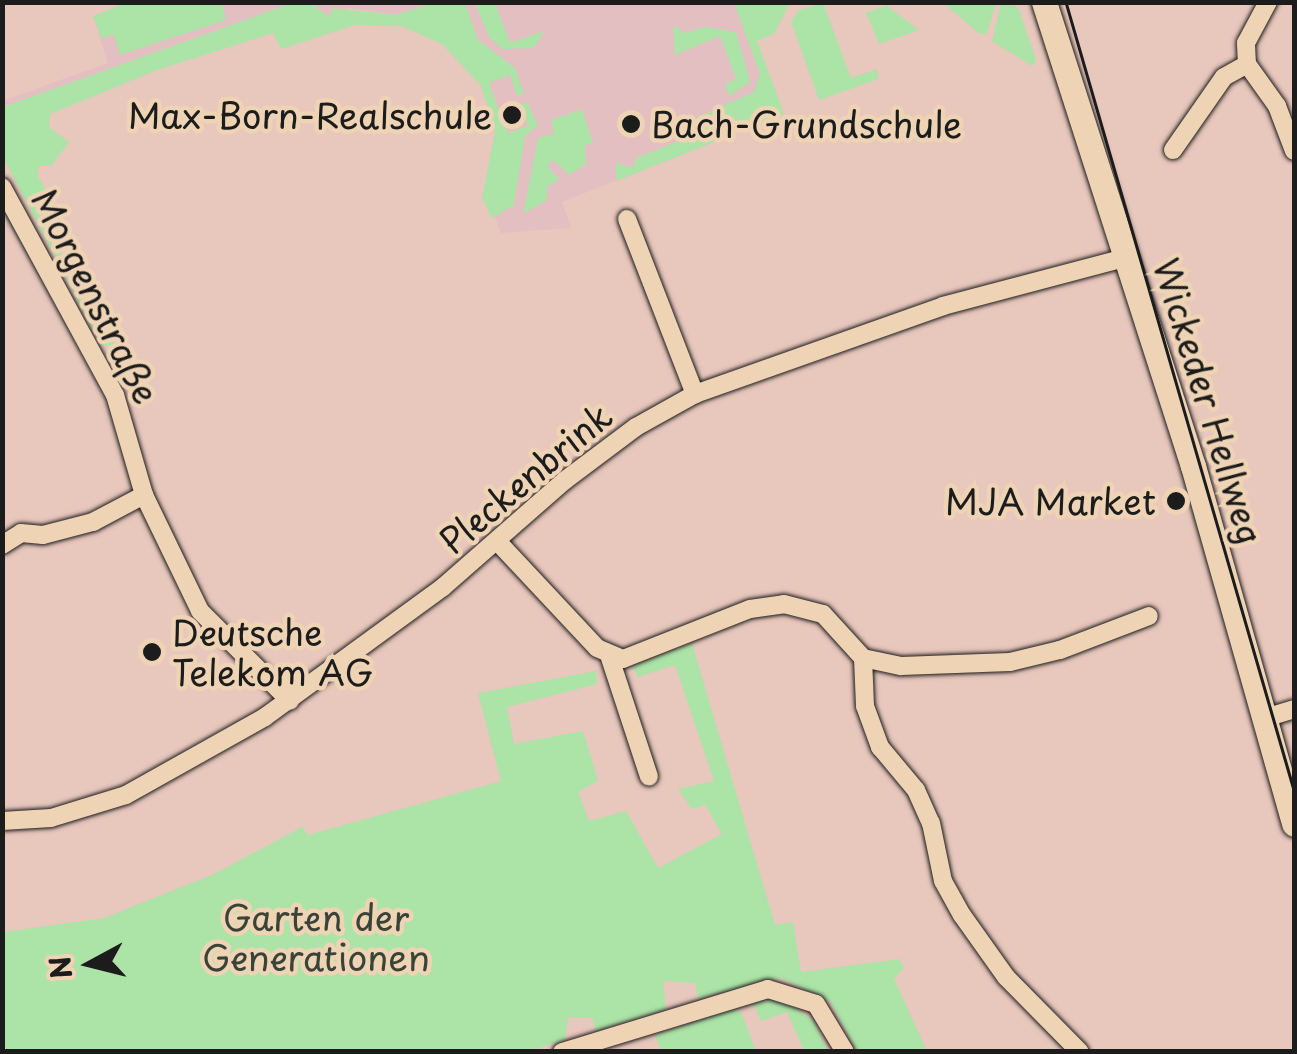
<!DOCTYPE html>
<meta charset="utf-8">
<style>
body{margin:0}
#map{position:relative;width:1297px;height:1054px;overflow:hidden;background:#e8c7bc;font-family:"Playpen Sans",sans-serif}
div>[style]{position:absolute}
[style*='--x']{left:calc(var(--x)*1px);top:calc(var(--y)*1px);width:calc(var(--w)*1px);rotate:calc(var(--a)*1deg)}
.built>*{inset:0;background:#e4bfc1}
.green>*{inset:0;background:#ace3a7}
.roads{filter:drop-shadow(0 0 2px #1c1c1c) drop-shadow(0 0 2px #1c1c1c)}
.minor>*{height:18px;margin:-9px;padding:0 9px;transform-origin:9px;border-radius:9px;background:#eed3b5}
.secondary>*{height:25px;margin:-12.5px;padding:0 12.5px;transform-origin:12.5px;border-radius:12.5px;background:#eed3b5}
.tram>*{height:2.5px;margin:-1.25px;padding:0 1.25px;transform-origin:1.25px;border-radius:1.25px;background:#1c1c1c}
.dots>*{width:28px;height:28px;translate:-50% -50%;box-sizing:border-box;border:5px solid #eed3b5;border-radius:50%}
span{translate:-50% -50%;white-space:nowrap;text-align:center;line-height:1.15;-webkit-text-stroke:9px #eed3b5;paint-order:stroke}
.poi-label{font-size:35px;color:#1c1c1c}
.right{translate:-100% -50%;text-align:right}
.left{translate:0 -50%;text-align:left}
.street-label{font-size:35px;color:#1c1c1c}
.park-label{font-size:35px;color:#394438}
.frame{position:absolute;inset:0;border:5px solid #1c1c1c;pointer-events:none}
.north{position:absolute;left:40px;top:914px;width:100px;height:100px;-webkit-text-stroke:8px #eed3b5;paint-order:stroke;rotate:263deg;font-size:28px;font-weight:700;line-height:40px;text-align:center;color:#1c1c1c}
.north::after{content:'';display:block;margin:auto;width:35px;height:45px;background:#1c1c1c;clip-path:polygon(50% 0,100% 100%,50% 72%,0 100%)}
</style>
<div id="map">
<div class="built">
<div style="clip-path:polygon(125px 3px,292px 3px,3px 107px,2px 101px,108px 63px,93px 16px)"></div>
<div style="clip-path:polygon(311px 3px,790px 3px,747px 19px,784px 114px,562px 202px,571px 228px,501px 233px,495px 217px,508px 134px,473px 40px,395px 15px,348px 8px,329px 17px)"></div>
</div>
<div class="green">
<div style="clip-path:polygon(942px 2px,996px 3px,987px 33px,980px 34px)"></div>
<div style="clip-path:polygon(222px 3px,226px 20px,120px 55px,114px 35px,101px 38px,93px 16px,125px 3px)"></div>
<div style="clip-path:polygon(292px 3px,311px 3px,329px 17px,333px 8px,395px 15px,433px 3px,465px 3px,478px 40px,515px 68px,524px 93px,517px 96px,510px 75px,489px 83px,507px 133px,528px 126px,520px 105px,527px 102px,538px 125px,525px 136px,514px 205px,492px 218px,482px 198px,495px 131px,481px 86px,442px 44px,401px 26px,355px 25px,281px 49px,273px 33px,157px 70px,50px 114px,49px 127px,69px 142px,51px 166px,39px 166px,37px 176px,52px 198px,56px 246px,115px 345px,101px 345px,3px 157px,3px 107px)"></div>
<div style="clip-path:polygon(475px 3px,495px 3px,510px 43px,544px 31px,534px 48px,502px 49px,489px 37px)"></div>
<div style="clip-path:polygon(734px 3px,790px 3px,774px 34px,757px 41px,784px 114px,616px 181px,616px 163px,633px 168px,636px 158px,686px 138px,681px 124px,754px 92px,760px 74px)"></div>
<div style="clip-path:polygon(823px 3px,851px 78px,877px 69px,878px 79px,819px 100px,791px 21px,799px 10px)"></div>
<div style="clip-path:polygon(1001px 3px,1018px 7px,1036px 60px,1032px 66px,992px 41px)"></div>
<div style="clip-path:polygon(887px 5px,891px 9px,919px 30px,879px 44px,866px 13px)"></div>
<div style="clip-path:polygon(673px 25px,685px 33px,705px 27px,736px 32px,750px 82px,729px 96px,725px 84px,736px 79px,720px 36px,675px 55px)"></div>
<div style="clip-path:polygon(582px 109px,593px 143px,585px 145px,586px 164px,569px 175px,553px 160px,547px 166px,559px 179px,547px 187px,547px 200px,523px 214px,538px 138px,554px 134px,551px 120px)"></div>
<div style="clip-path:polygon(692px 643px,775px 925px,793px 922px,801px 972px,900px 959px,903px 969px,894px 979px,927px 1051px,857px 1051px,830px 1002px,782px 978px,698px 998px,695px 983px,663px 981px,666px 1009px,596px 1031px,592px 1018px,568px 1018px,565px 1040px,529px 1051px,3px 1051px,3px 932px,104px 918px,214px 874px,302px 827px,308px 835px,501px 781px,478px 693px,596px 671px,597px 684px,507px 707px,514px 744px,583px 731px,598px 781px,578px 792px,589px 821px,626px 811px,658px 868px,722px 834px,705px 805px,692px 809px,678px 789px,714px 781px,675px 665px,638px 677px,632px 667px)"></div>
<div style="clip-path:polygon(781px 999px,814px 1021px,828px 1051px,804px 1051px,787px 1012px,761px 1021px,753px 1003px)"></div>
<div style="clip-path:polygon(733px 1009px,741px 1012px,756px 1051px,661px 1051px,655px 1035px)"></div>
</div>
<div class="roads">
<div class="minor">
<div style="--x:1247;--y:64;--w:52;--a:54.5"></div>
<div style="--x:1277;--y:106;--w:48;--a:69.3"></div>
<div style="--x:1173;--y:150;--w:89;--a:-55.1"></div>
<div style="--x:1224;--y:77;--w:26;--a:-29"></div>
<div style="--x:1247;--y:64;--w:21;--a:-93"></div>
<div style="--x:1246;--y:43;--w:47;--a:-61.8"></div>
<div style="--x:2;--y:187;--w:237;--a:61.5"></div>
<div style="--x:115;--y:395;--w:104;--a:73.8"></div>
<div style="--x:627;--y:219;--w:188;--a:68.8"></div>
<div style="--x:497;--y:541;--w:146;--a:46.9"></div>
<div style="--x:597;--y:648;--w:28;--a:23"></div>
<div style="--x:623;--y:659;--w:136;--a:-21.5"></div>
<div style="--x:750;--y:609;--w:34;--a:-8"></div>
<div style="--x:784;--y:604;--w:40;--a:14.4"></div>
<div style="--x:823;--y:614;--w:59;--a:47.7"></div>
<div style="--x:863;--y:658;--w:39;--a:12"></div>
<div style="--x:901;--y:666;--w:109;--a:-2.1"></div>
<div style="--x:1010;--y:662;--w:51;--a:-13.5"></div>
<div style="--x:1060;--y:650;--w:95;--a:-20.9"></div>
<div style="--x:2;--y:545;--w:22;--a:-32"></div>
<div style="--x:21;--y:533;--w:22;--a:5"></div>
<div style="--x:43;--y:535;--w:52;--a:-14.6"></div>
<div style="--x:93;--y:522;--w:58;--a:-27.9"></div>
<div style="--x:144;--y:495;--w:129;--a:64.2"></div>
<div style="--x:200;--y:611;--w:127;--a:45"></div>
<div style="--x:609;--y:655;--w:128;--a:71.8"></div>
<div style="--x:863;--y:658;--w:48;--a:87.6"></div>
<div style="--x:865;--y:706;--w:44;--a:69.9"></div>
<div style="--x:880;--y:747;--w:56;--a:50.1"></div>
<div style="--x:916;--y:790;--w:36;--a:66"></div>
<div style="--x:931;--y:823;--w:59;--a:78.3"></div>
<div style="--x:943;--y:881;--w:39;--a:61"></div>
<div style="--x:962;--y:915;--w:76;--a:54.6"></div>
<div style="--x:1006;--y:977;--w:105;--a:45.4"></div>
<div style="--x:1265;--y:718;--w:30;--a:-17"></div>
<div style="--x:2;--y:821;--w:49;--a:-3.5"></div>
<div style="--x:51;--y:818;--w:78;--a:-17"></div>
<div style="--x:126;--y:795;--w:159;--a:-29.3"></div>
<div style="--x:265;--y:717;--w:220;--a:-36.1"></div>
<div style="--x:443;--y:587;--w:161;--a:-41.2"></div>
<div style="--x:564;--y:481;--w:90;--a:-36.9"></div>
<div style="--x:636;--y:427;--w:68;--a:-29.2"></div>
<div style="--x:695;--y:394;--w:263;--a:-19.5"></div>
<div style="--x:943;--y:306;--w:191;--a:-14.8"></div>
<div style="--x:562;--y:1052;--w:215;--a:-17"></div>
<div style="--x:768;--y:989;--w:50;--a:17.4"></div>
<div style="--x:816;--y:1004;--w:56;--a:58.9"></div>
</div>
<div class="secondary">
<div style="--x:1044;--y:2;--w:487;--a:72.2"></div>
<div style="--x:1193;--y:466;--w:372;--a:74.2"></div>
</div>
</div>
<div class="tram">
<div style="--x:1066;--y:2;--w:820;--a:73.86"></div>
</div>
<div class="dots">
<div style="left:512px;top:115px;background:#1c1c1c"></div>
<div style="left:631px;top:124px;background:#1c1c1c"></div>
<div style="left:1176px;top:501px;background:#1c1c1c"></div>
<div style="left:152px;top:652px;background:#1c1c1c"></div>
</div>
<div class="poi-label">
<span class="right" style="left:492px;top:115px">Max-Born-Realschule</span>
<span class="left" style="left:651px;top:124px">Bach-Grundschule</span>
<span class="right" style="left:1156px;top:501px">MJA Market</span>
<span class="left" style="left:172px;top:652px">Deutsche<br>Telekom AG</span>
</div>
<div class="street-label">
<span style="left:96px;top:296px;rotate:63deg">Morgenstraße</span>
<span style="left:1209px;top:401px;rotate:73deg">Wickeder Hellweg</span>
<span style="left:525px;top:478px;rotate:-40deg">Pleckenbrink</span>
</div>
<div class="park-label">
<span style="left:316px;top:937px">Garten der<br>Generationen</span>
</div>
<div class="frame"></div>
<div class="north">N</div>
</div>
